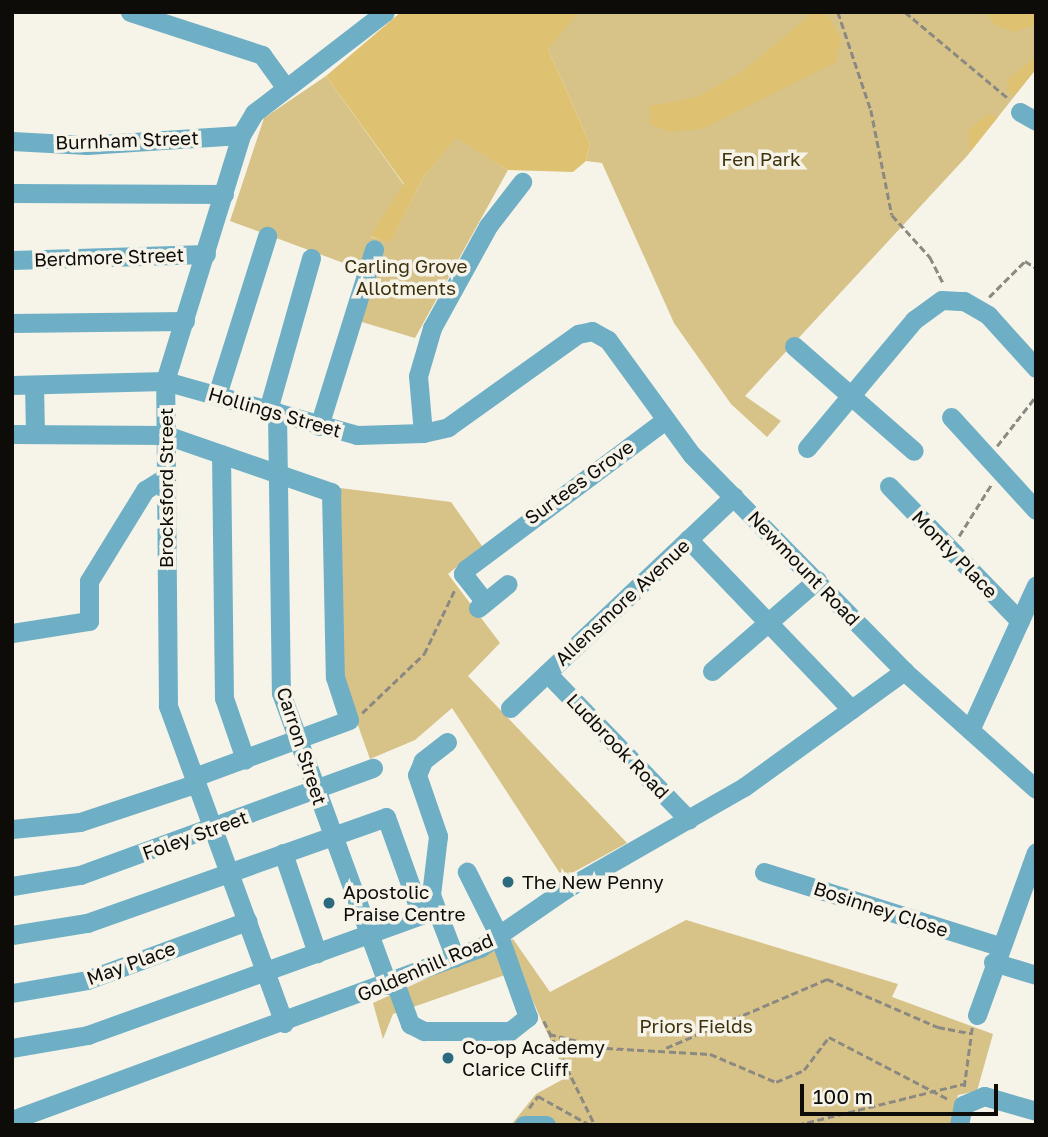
<!DOCTYPE html>
<style>
body{margin:0}
#map{position:relative;width:1048px;height:1137px;overflow:hidden;background:#f6f3e8;font-family:"Golos Text",sans-serif}
div>[style]{position:absolute}
[style*='--x']{left:calc(var(--x)*1px);top:calc(var(--y)*1px);width:calc(var(--w)*1px);rotate:calc(var(--a)*1deg)}
.green>*{inset:0;background:#d7c288}
.forest>*{inset:0;background:#dec171}
.path>*{height:2.5px;margin-top:-1.25px;transform-origin:0;background:repeating-linear-gradient(90deg,#8b8981 0 7px,transparent 0 10.5px)}
.minor>*{height:19px;margin:-9.5px;padding:0 9.5px;transform-origin:9.5px;border-radius:9.5px;background:#6eafc6}
.dots>*{width:19px;height:19px;translate:-50% -50%;box-sizing:border-box;border:4px solid #f6f3e8;border-radius:50%}
span{translate:-50% -50%;white-space:nowrap;text-align:center;line-height:1.15;-webkit-text-stroke:7px #f6f3e8;paint-order:stroke}
.street-label{font-size:19px;color:#0e0c09}
.park-label{font-size:19px;color:#3d310d}
.poi-label{font-size:19px;color:#0e0c09}
.left{translate:0 -50%;text-align:left}
.frame{position:absolute;inset:0;border:14px solid #0e0c09;pointer-events:none}
.scale{position:absolute;left:800px;top:1084px;width:198px;height:32px;box-sizing:border-box;border:4px solid #0e0c09;border-top:0;padding-left:9px;font-size:21px;line-height:24px;white-space:nowrap;color:#0e0c09;-webkit-text-stroke:5px #f6f3e8;paint-order:stroke}
</style>
<div id="map">
<div class="green">
<div style="clip-path:polygon(545px 12px,1036px 12px,1036px 69px,967px 156px,745px 396px,781px 421px,767px 437px,731px 404px,674px 323px,602px 163px,586px 161px,590px 144px,548px 49px)"></div>
<div style="clip-path:polygon(326px 76px,404px 185px,371px 237px,390px 242px,423px 178px,456px 137px,508px 170px,415px 338px,352px 319px,368px 272px,230px 221px,264px 118px)"></div>
<div style="clip-path:polygon(340px 488px,451px 502px,482px 546px,448px 574px,500px 643px,468px 676px,627px 843px,563px 878px,452px 708px,415px 740px,370px 759px,339px 672px)"></div>
<div style="clip-path:polygon(686px 920px,898px 984px,892px 997px,993px 1034px,977px 1091px,958px 1095px,951px 1125px,511px 1125px,536px 1094px,567px 1077px,519px 970px,393px 1014px,383px 1039px,373px 1003px,513px 939px,550px 992px)"></div>
</div>
<div class="forest">
<div style="clip-path:polygon(401px 12px,579px 12px,548px 49px,590px 144px,586px 161px,573px 172px,508px 170px,456px 138px,423px 178px,390px 243px,370px 236px,404px 184px,326px 76px)"></div>
<div style="clip-path:polygon(814px 12px,830px 18px,841px 39px,835px 63px,702px 129px,670px 132px,650px 124px,650px 106px,697px 97px,743px 71px)"></div>
<div style="clip-path:polygon(986px 12px,1036px 12px,1036px 25px,1013px 32px,994px 24px)"></div>
<div style="clip-path:polygon(1036px 57px,1036px 69px,1014px 96px,1007px 91px,1008px 79px)"></div>
<div style="clip-path:polygon(987px 114px,998px 117px,969px 153px,969px 130px)"></div>
</div>
<div class="path">
<div style="--x:838;--y:12;--w:103;--a:71.4"></div>
<div style="--x:871;--y:110;--w:107;--a:78.7"></div>
<div style="--x:892;--y:215;--w:57;--a:47.9"></div>
<div style="--x:930;--y:257;--w:29;--a:63"></div>
<div style="--x:905;--y:12;--w:136;--a:39.9"></div>
<div style="--x:989;--y:297;--w:51;--a:-45"></div>
<div style="--x:1025;--y:261;--w:13;--a:32"></div>
<div style="--x:997;--y:446;--w:63;--a:-52"></div>
<div style="--x:959;--y:536;--w:60;--a:-57.9"></div>
<div style="--x:362;--y:713;--w:86;--a:-43.6"></div>
<div style="--x:424;--y:654;--w:72;--a:-64.5"></div>
<div style="--x:544;--y:1021;--w:116;--a:63.9"></div>
<div style="--x:549;--y:1034;--w:59;--a:13.8"></div>
<div style="--x:606;--y:1048;--w:104;--a:3.3"></div>
<div style="--x:710;--y:1054;--w:72;--a:23"></div>
<div style="--x:776;--y:1082;--w:30;--a:-23"></div>
<div style="--x:804;--y:1070;--w:41;--a:-52.9"></div>
<div style="--x:829;--y:1037;--w:134;--a:27.5"></div>
<div style="--x:666;--y:1048;--w:175;--a:-23.2"></div>
<div style="--x:827;--y:979;--w:121;--a:23.4"></div>
<div style="--x:938;--y:1027;--w:33;--a:11"></div>
<div style="--x:964;--y:1087;--w:60;--a:-82.3"></div>
<div style="--x:529;--y:1108;--w:15;--a:-53"></div>
<div style="--x:538;--y:1096;--w:60;--a:29.1"></div>
<div style="--x:797;--y:1125;--w:171;--a:-13.9"></div>
</div>
<div class="minor">
<div style="--x:130;--y:12;--w:139;--a:18"></div>
<div style="--x:262;--y:55;--w:39;--a:54"></div>
<div style="--x:1020;--y:112;--w:18;--a:29"></div>
<div style="--x:12;--y:141;--w:75;--a:3.1"></div>
<div style="--x:87;--y:145;--w:154;--a:-3.7"></div>
<div style="--x:12;--y:193;--w:212;--a:0.3"></div>
<div style="--x:12;--y:260;--w:194;--a:-1.8"></div>
<div style="--x:12;--y:323;--w:173;--a:-0.7"></div>
<div style="--x:794;--y:346;--w:159;--a:41.2"></div>
<div style="--x:12;--y:385;--w:153;--a:-1.5"></div>
<div style="--x:165;--y:381;--w:199;--a:15.7"></div>
<div style="--x:357;--y:435;--w:66;--a:-1.7"></div>
<div style="--x:423;--y:433;--w:26;--a:-13"></div>
<div style="--x:448;--y:427;--w:160;--a:-35.6"></div>
<div style="--x:578;--y:334;--w:14;--a:-12"></div>
<div style="--x:592;--y:331;--w:18;--a:29"></div>
<div style="--x:608;--y:340;--w:142;--a:53.9"></div>
<div style="--x:692;--y:455;--w:303;--a:45.5"></div>
<div style="--x:904;--y:671;--w:177;--a:41.8"></div>
<div style="--x:34;--y:385;--w:49;--a:88.8"></div>
<div style="--x:217;--y:395;--w:167;--a:-72.5"></div>
<div style="--x:268;--y:410;--w:158;--a:-74.2"></div>
<div style="--x:277;--y:412;--w:281;--a:89.2"></div>
<div style="--x:281;--y:693;--w:311;--a:69.9"></div>
<div style="--x:951;--y:417;--w:126;--a:47.6"></div>
<div style="--x:319;--y:426;--w:185;--a:-72.7"></div>
<div style="--x:423;--y:433;--w:57;--a:-95"></div>
<div style="--x:418;--y:376;--w:50;--a:-73.7"></div>
<div style="--x:432;--y:328;--w:116;--a:-61.2"></div>
<div style="--x:488;--y:226;--w:56;--a:-52.3"></div>
<div style="--x:12;--y:434;--w:154;--a:0.4"></div>
<div style="--x:166;--y:435;--w:175;--a:19.1"></div>
<div style="--x:331;--y:492;--w:185;--a:88.8"></div>
<div style="--x:335;--y:677;--w:45;--a:72"></div>
<div style="--x:349;--y:720;--w:165;--a:159.8"></div>
<div style="--x:807;--y:448;--w:167;--a:-50.1"></div>
<div style="--x:914;--y:320;--w:34;--a:-36"></div>
<div style="--x:942;--y:300;--w:22;--a:3"></div>
<div style="--x:964;--y:301;--w:28;--a:30"></div>
<div style="--x:988;--y:315;--w:72;--a:47.8"></div>
<div style="--x:221;--y:454;--w:244;--a:89.3"></div>
<div style="--x:224;--y:698;--w:65;--a:71"></div>
<div style="--x:889;--y:486;--w:188;--a:45.9"></div>
<div style="--x:688;--y:539;--w:236;--a:46.2"></div>
<div style="--x:485;--y:602;--w:36;--a:-128"></div>
<div style="--x:463;--y:574;--w:6;--a:-59"></div>
<div style="--x:466;--y:569;--w:249;--a:-36.8"></div>
<div style="--x:478;--y:608;--w:38;--a:-39"></div>
<div style="--x:12;--y:633;--w:78;--a:-8.9"></div>
<div style="--x:89;--y:621;--w:40;--a:-90"></div>
<div style="--x:89;--y:581;--w:107;--a:-58.4"></div>
<div style="--x:145;--y:490;--w:25;--a:-32"></div>
<div style="--x:712;--y:671;--w:139;--a:-40.9"></div>
<div style="--x:547;--y:673;--w:204;--a:46"></div>
<div style="--x:510;--y:708;--w:308;--a:-43.4"></div>
<div style="--x:970;--y:730;--w:159;--a:-65.5"></div>
<div style="--x:447;--y:742;--w:31;--a:142"></div>
<div style="--x:423;--y:761;--w:15;--a:113"></div>
<div style="--x:417;--y:775;--w:65;--a:71"></div>
<div style="--x:438;--y:836;--w:59;--a:96.8"></div>
<div style="--x:431;--y:895;--w:67;--a:69.1"></div>
<div style="--x:12;--y:829;--w:68;--a:-5.9"></div>
<div style="--x:80;--y:822;--w:123;--a:-18.4"></div>
<div style="--x:283;--y:853;--w:106;--a:71.2"></div>
<div style="--x:764;--y:872;--w:245;--a:17.5"></div>
<div style="--x:12;--y:886;--w:69;--a:-9.2"></div>
<div style="--x:80;--y:875;--w:312;--a:-20.1"></div>
<div style="--x:12;--y:935;--w:76;--a:-9.1"></div>
<div style="--x:87;--y:923;--w:317;--a:-19.5"></div>
<div style="--x:386;--y:817;--w:104;--a:70.3"></div>
<div style="--x:421;--y:915;--w:354;--a:160.2"></div>
<div style="--x:88;--y:1035;--w:77;--a:170.3"></div>
<div style="--x:993;--y:962;--w:45;--a:16.8"></div>
<div style="--x:395;--y:983;--w:44;--a:69.9"></div>
<div style="--x:410;--y:1024;--w:16;--a:27"></div>
<div style="--x:424;--y:1031;--w:86;--a:0"></div>
<div style="--x:510;--y:1031;--w:23;--a:-38"></div>
<div style="--x:528;--y:1017;--w:86;--a:-109.7"></div>
<div style="--x:499;--y:936;--w:72;--a:-116.6"></div>
<div style="--x:12;--y:993;--w:76;--a:-9.8"></div>
<div style="--x:87;--y:980;--w:171;--a:-20.2"></div>
<div style="--x:977;--y:1015;--w:173;--a:-70.1"></div>
<div style="--x:284;--y:1023;--w:338;--a:-110.1"></div>
<div style="--x:168;--y:706;--w:325;--a:-90.5"></div>
<div style="--x:165;--y:381;--w:257;--a:-72.8"></div>
<div style="--x:241;--y:135;--w:26;--a:-59"></div>
<div style="--x:254;--y:113;--w:165;--a:-37.6"></div>
<div style="--x:12;--y:1120;--w:499;--a:-20.2"></div>
<div style="--x:480;--y:948;--w:102;--a:-34.6"></div>
<div style="--x:564;--y:890;--w:207;--a:-29.8"></div>
<div style="--x:744;--y:787;--w:198;--a:-35.9"></div>
<div style="--x:524;--y:1125;--w:22;--a:0"></div>
<div style="--x:959;--y:1125;--w:20;--a:-79"></div>
<div style="--x:963;--y:1105;--w:23;--a:-23"></div>
<div style="--x:984;--y:1096;--w:54;--a:16.1"></div>
</div>
<div class="dots">
<div style="left:508px;top:882px;background:#2b6a7f"></div>
<div style="left:329px;top:903px;background:#2b6a7f"></div>
<div style="left:448px;top:1058px;background:#2b6a7f"></div>
</div>
<div class="street-label">
<span style="left:127px;top:140px;rotate:-2deg">Burnham Street</span>
<span style="left:109px;top:257px;rotate:-2deg">Berdmore Street</span>
<span style="left:275px;top:412px;rotate:16deg">Hollings Street</span>
<span style="left:579px;top:482px;rotate:-36deg">Surtees Grove</span>
<span style="left:166px;top:488px;rotate:-90deg">Brocksford Street</span>
<span style="left:955px;top:554px;rotate:46deg">Monty Place</span>
<span style="left:804px;top:568px;rotate:46deg">Newmount Road</span>
<span style="left:622px;top:602px;rotate:-43deg">Allensmore Avenue</span>
<span style="left:302px;top:746px;rotate:72deg">Carron Street</span>
<span style="left:618px;top:746px;rotate:46deg">Ludbrook Road</span>
<span style="left:195px;top:835px;rotate:-20deg">Foley Street</span>
<span style="left:881px;top:909px;rotate:18deg">Bosinney Close</span>
<span style="left:131px;top:963px;rotate:-20deg">May Place</span>
<span style="left:425px;top:967px;rotate:-23deg">Goldenhill Road</span>
</div>
<div class="park-label">
<span style="left:761px;top:159px">Fen Park</span>
<span style="left:406px;top:277px">Carling Grove<br>Allotments</span>
<span style="left:696px;top:1026px">Priors Fields</span>
</div>
<div class="poi-label">
<span class="left" style="left:522px;top:882px">The New Penny</span>
<span class="left" style="left:343px;top:903px">Apostolic<br>Praise Centre</span>
<span class="left" style="left:462px;top:1058px">Co-op Academy<br>Clarice Cliff</span>
</div>
<div class="frame"></div>
<div class="scale">100 m</div>
</div>
